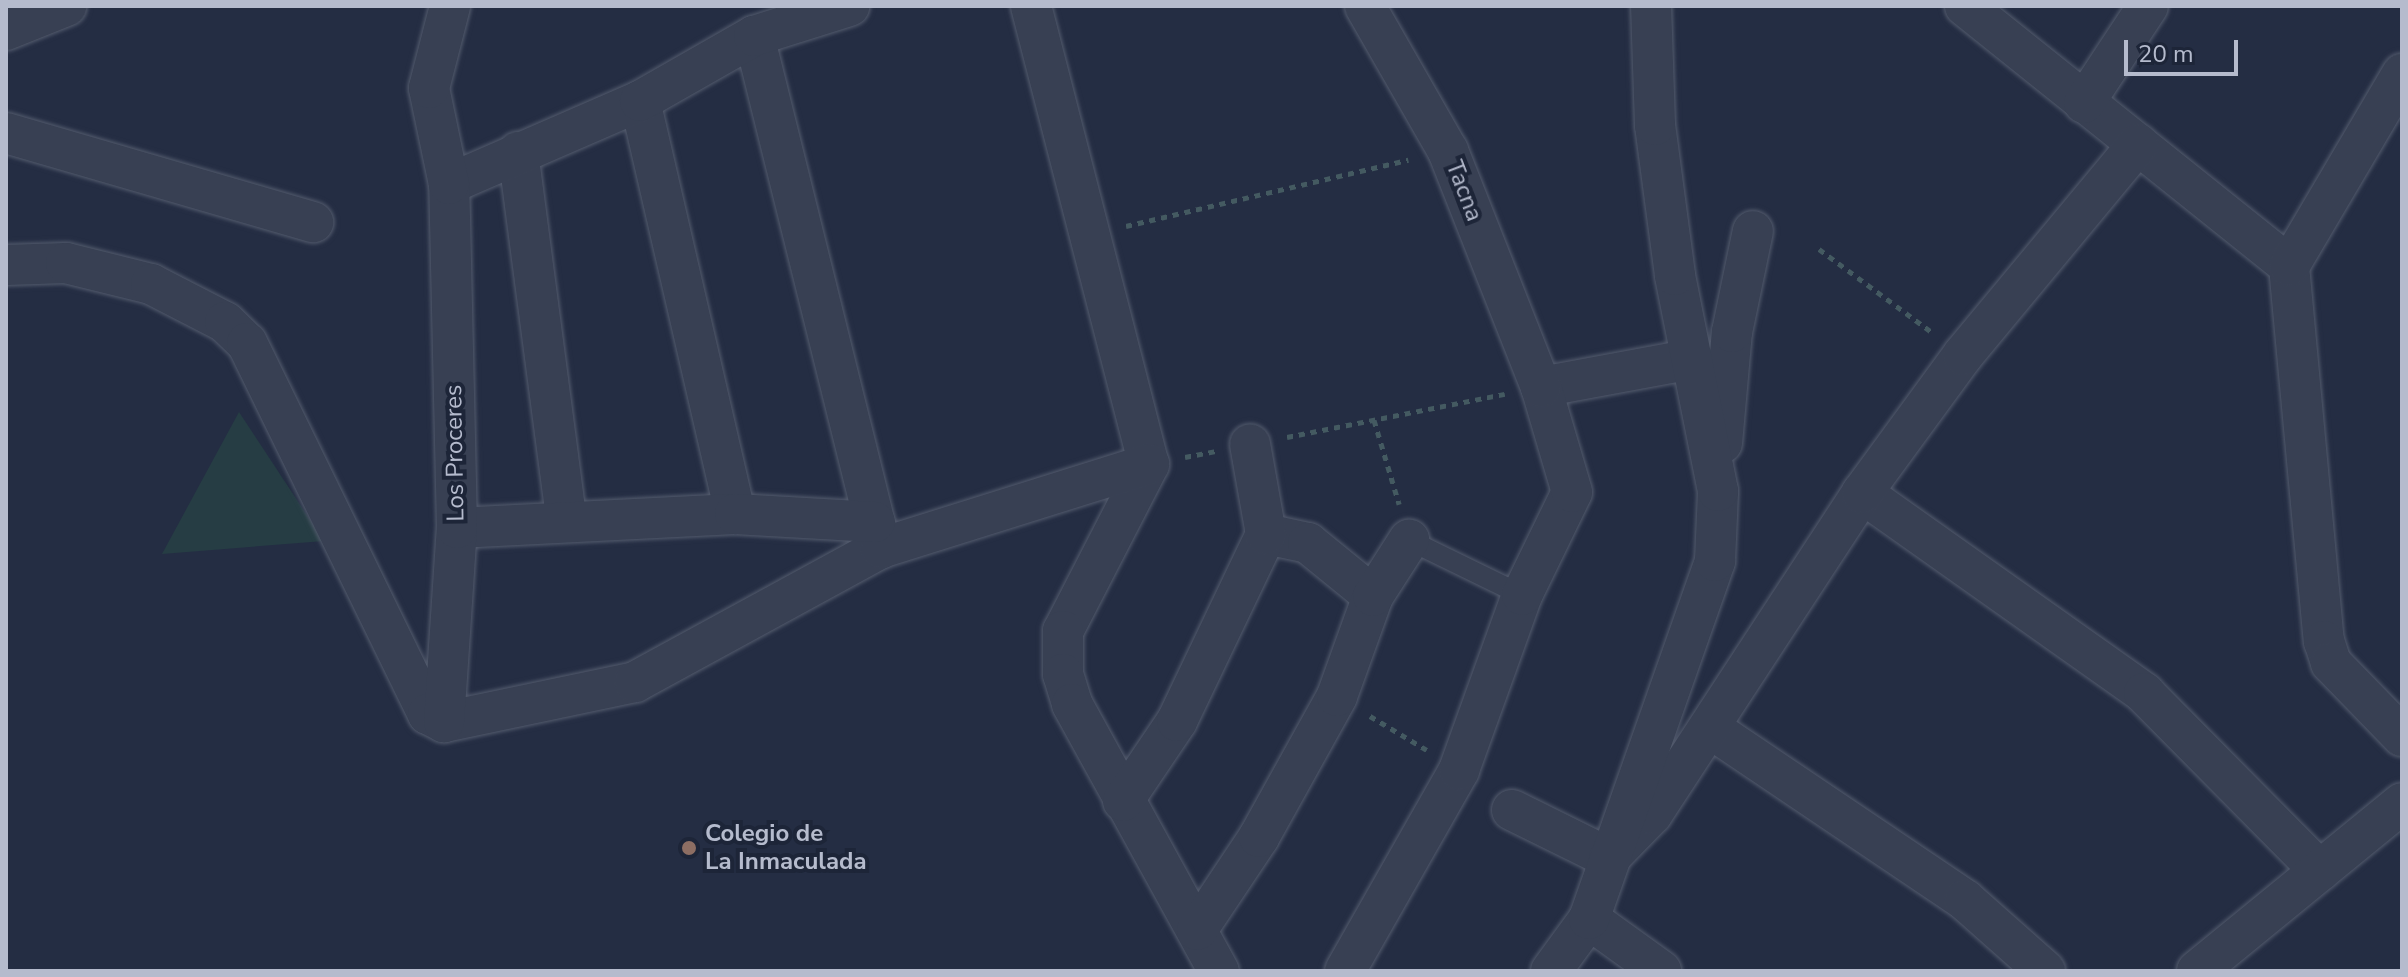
<!DOCTYPE html>
<style>
body{margin:0}
#map{position:relative;width:2408px;height:977px;overflow:hidden;background:#242d43;font-family:"Nunito Sans",sans-serif}
div>[style]{position:absolute}
[style*='--x']{left:calc(var(--x)*1px);top:calc(var(--y)*1px);width:calc(var(--w)*1px);rotate:calc(var(--a)*1deg)}
.green>*{inset:0;background:#263d44}
.path>*{height:5px;margin-top:-2.5px;transform-origin:0;background:repeating-linear-gradient(90deg,#445a61 0 6px,transparent 0 12px)}
.roads{filter:drop-shadow(0 0 2px #535b6d) drop-shadow(0 0 2px #535b6d)}
.lane>*{height:20px;margin:-10px;padding:0 10px;transform-origin:10px;border-radius:10px;background:#384053}
.street>*{height:40px;margin:-20px;padding:0 20px;transform-origin:20px;border-radius:20px;background:#384053}
.dots>*{width:22px;height:22px;translate:-50% -50%;box-sizing:border-box;border:4px solid #1d2538;border-radius:50%}
span{translate:-50% -50%;white-space:nowrap;text-align:center;line-height:1.15;-webkit-text-stroke:8px #1d2538;paint-order:stroke}
.street-label{font-size:24px;color:#b5bbcd}
.poi-label{font-size:24px;color:#b5bbcd;font-weight:700}
.left{translate:0 -50%;text-align:left}
.frame{position:absolute;inset:0;border:8px solid #b5bbcd;pointer-events:none}
.scale{position:absolute;left:2124px;top:40px;width:114px;height:36px;box-sizing:border-box;border:4px solid #b5bbcd;border-top:0;padding-left:10px;font-size:24px;line-height:28px;white-space:nowrap;color:#b5bbcd;-webkit-text-stroke:6px #1d2538;paint-order:stroke}
</style>
<div id="map">
<div class="green">
<div style="clip-path:polygon(239px 412px,324px 541px,162px 554px)"></div>
</div>
<div class="path">
<div style="--x:1126;--y:226;--w:290;--a:-13.2"></div>
<div style="--x:1819;--y:249;--w:142;--a:36.4"></div>
<div style="--x:1374;--y:420;--w:88;--a:73.4"></div>
<div style="--x:1287;--y:437;--w:222;--a:-11.2"></div>
<div style="--x:1185;--y:457;--w:31;--a:-11"></div>
<div style="--x:1370;--y:716;--w:66;--a:30.8"></div>
</div>
<div class="roads">
<div class="lane">
<div style="--x:1409;--y:540;--w:126;--a:26"></div>
</div>
<div class="street">
<div style="--x:1031;--y:6;--w:473;--a:75.6"></div>
<div style="--x:1149;--y:464;--w:188;--a:117.2"></div>
<div style="--x:1063;--y:631;--w:43;--a:90"></div>
<div style="--x:1063;--y:674;--w:31;--a:73"></div>
<div style="--x:1072;--y:704;--w:305;--a:61.2"></div>
<div style="--x:1965;--y:6;--w:415;--a:38.7"></div>
<div style="--x:2289;--y:266;--w:377;--a:84.7"></div>
<div style="--x:2324;--y:641;--w:23;--a:72"></div>
<div style="--x:2331;--y:663;--w:102;--a:45.8"></div>
<div style="--x:6;--y:30;--w:65;--a:-21.8"></div>
<div style="--x:754;--y:36;--w:528;--a:76.07"></div>
<div style="--x:640;--y:101;--w:424;--a:77"></div>
<div style="--x:2084;--y:103;--w:116;--a:-56.6"></div>
<div style="--x:6;--y:133;--w:320;--a:16.2"></div>
<div style="--x:518;--y:152;--w:369;--a:82.5"></div>
<div style="--x:449;--y:184;--w:208;--a:-23.5"></div>
<div style="--x:640;--y:101;--w:131;--a:-29.7"></div>
<div style="--x:754;--y:36;--w:100;--a:-17.5"></div>
<div style="--x:6;--y:265;--w:60;--a:-1.9"></div>
<div style="--x:66;--y:263;--w:88;--a:13.9"></div>
<div style="--x:151;--y:284;--w:83;--a:27.2"></div>
<div style="--x:225;--y:322;--w:30;--a:44"></div>
<div style="--x:247;--y:343;--w:413;--a:64"></div>
<div style="--x:428;--y:714;--w:18;--a:27"></div>
<div style="--x:444;--y:722;--w:195;--a:-11.8"></div>
<div style="--x:635;--y:682;--w:280;--a:-28.6"></div>
<div style="--x:881;--y:548;--w:281;--a:-17.4"></div>
<div style="--x:2289;--y:266;--w:223;--a:-59.5"></div>
<div style="--x:1541;--y:387;--w:154;--a:-10.5"></div>
<div style="--x:1722;--y:443;--w:111;--a:-84.9"></div>
<div style="--x:1732;--y:332;--w:103;--a:-78.3"></div>
<div style="--x:1862;--y:493;--w:346;--a:35.3"></div>
<div style="--x:2144;--y:693;--w:250;--a:45.3"></div>
<div style="--x:457;--y:528;--w:278;--a:-2.9"></div>
<div style="--x:735;--y:514;--w:140;--a:3.3"></div>
<div style="--x:1266;--y:534;--w:43;--a:12.1"></div>
<div style="--x:1308;--y:543;--w:84;--a:39.2"></div>
<div style="--x:444;--y:722;--w:194;--a:-86.2"></div>
<div style="--x:457;--y:528;--w:344;--a:-91.3"></div>
<div style="--x:449;--y:184;--w:98;--a:-101.8"></div>
<div style="--x:429;--y:88;--w:85;--a:-75.6"></div>
<div style="--x:1713;--y:730;--w:304;--a:34"></div>
<div style="--x:1965;--y:900;--w:107;--a:41.6"></div>
<div style="--x:1123;--y:801;--w:97;--a:-56"></div>
<div style="--x:1177;--y:721;--w:207;--a:-64.5"></div>
<div style="--x:1266;--y:534;--w:91;--a:-100.1"></div>
<div style="--x:1512;--y:810;--w:108;--a:26.3"></div>
<div style="--x:1609;--y:858;--w:62;--a:-45.7"></div>
<div style="--x:1652;--y:814;--w:384;--a:-56.8"></div>
<div style="--x:1862;--y:493;--w:171;--a:-53.8"></div>
<div style="--x:1963;--y:355;--w:274;--a:-50.3"></div>
<div style="--x:1589;--y:919;--w:89;--a:35.8"></div>
<div style="--x:1197;--y:930;--w:112;--a:-56.3"></div>
<div style="--x:1259;--y:837;--w:161;--a:-61"></div>
<div style="--x:1337;--y:696;--w:106;--a:-70.2"></div>
<div style="--x:1373;--y:596;--w:67;--a:-57.3"></div>
<div style="--x:1345;--y:971;--w:231;--a:-60.4"></div>
<div style="--x:1459;--y:770;--w:186;--a:-70.2"></div>
<div style="--x:1522;--y:595;--w:114;--a:-64.1"></div>
<div style="--x:1572;--y:492;--w:109;--a:-106.4"></div>
<div style="--x:1541;--y:387;--w:254;--a:-111.5"></div>
<div style="--x:1448;--y:151;--w:167;--a:-119.8"></div>
<div style="--x:1551;--y:971;--w:64;--a:-53.8"></div>
<div style="--x:1589;--y:919;--w:380;--a:-70.6"></div>
<div style="--x:1715;--y:561;--w:70;--a:-87.5"></div>
<div style="--x:1718;--y:491;--w:220;--a:-101.3"></div>
<div style="--x:1675;--y:275;--w:151;--a:-97.6"></div>
<div style="--x:1655;--y:125;--w:119;--a:-91.9"></div>
<div style="--x:2197;--y:971;--w:265;--a:-39.3"></div>
</div>
</div>
<div class="dots">
<div style="left:689px;top:848px;background:#8d6e63"></div>
</div>
<div class="street-label">
<span style="left:1464px;top:191px;rotate:69deg">Tacna</span>
<span style="left:455px;top:453px;rotate:-91deg">Los Proceres</span>
</div>
<div class="poi-label">
<span class="left" style="left:705px;top:848px">Colegio de<br>La Inmaculada</span>
</div>
<div class="frame"></div>
<div class="scale">20 m</div>
</div>
